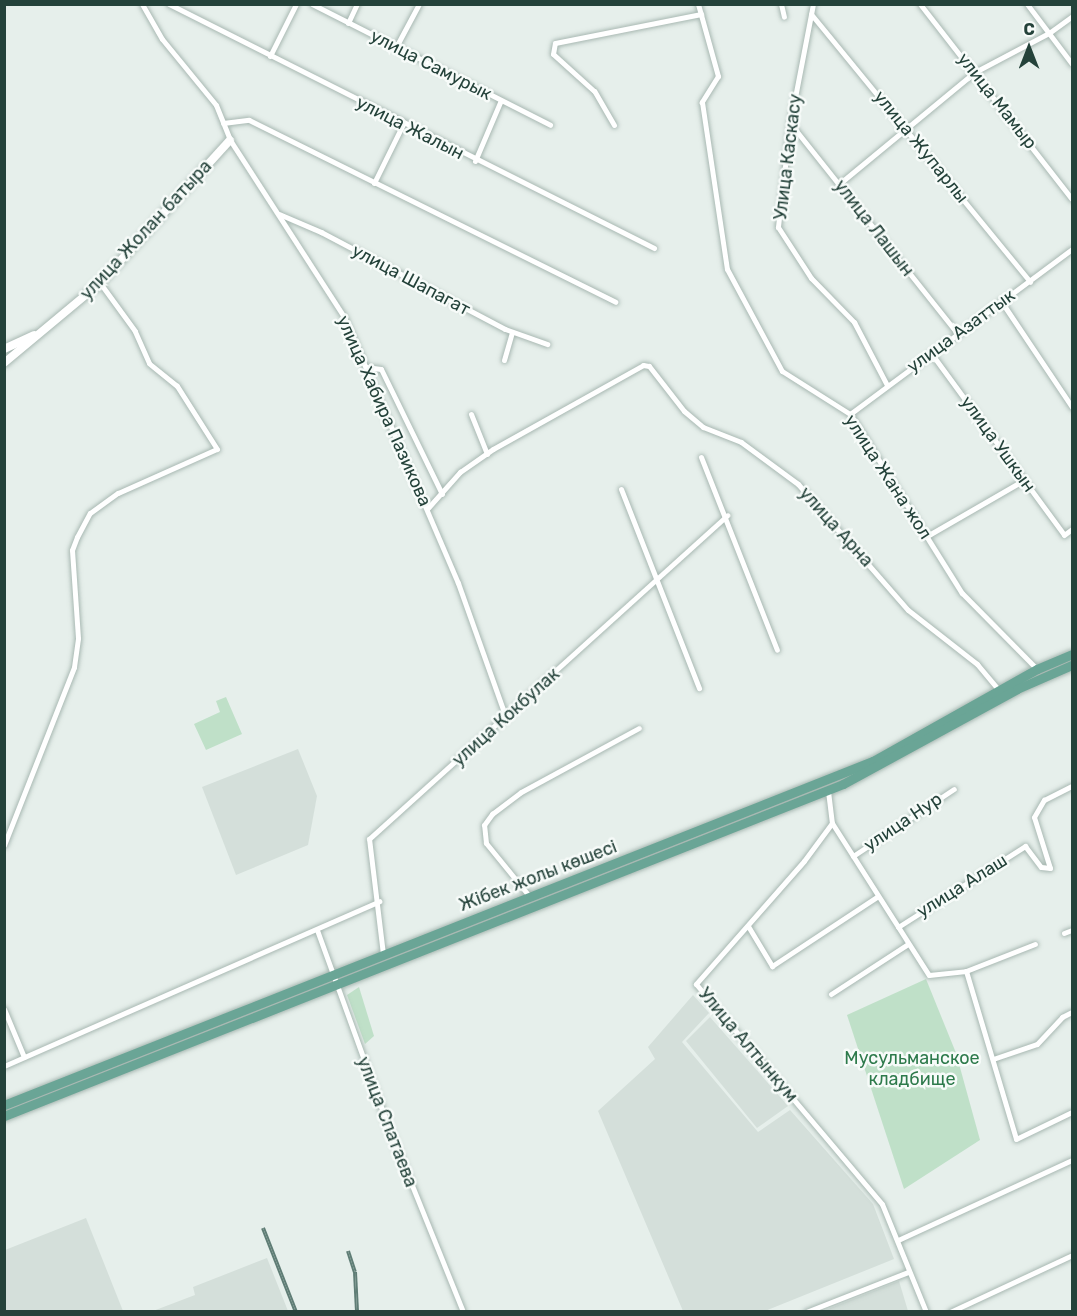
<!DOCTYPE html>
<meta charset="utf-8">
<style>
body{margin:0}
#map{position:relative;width:1077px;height:1316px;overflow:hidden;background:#e6efeb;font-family:Rubik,sans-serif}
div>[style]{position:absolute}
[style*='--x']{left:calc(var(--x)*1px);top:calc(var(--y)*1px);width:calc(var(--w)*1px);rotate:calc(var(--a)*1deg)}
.built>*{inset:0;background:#d4dfda}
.green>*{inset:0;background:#bfe0c8}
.roads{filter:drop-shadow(0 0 2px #a8b8b2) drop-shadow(0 0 2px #a8b8b2)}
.street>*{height:5px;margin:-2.5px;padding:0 2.5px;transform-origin:2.5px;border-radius:2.5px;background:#fff}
.secondary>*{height:8px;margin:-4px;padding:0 4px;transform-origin:4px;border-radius:4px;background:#fff}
.primary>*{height:9px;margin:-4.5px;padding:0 4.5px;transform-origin:4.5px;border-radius:4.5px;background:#6aa596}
.rail>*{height:4px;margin-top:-2px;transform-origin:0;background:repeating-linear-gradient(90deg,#f7fbf9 0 4.5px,#5f7d75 0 9px);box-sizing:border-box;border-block:2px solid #5f7d75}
span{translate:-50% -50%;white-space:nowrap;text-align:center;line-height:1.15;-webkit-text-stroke:5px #f7fbf9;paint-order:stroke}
.street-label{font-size:18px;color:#24423a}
.park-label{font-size:18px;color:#2d7a4b}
.frame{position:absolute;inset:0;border:6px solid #24423a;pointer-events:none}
.north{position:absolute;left:999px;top:18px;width:60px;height:60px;-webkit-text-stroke:4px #f7fbf9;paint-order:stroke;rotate:0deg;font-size:16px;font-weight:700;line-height:24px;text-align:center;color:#24423a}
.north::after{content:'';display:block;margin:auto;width:21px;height:27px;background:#24423a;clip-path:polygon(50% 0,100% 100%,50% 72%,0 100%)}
</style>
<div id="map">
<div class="built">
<div style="clip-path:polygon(298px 749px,317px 796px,308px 845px,236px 875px,202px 787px)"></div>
<div style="clip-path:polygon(693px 995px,709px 1013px,682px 1042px,758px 1132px,790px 1110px,873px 1204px,894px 1259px,765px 1311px,683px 1311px,598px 1111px,655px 1059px,648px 1047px)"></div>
<div style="clip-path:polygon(710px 1017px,788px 1106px,757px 1128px,686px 1041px)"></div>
<div style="clip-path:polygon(86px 1218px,123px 1311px,5px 1311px,5px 1250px)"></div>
<div style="clip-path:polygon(267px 1258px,288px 1311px,153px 1311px,195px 1295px,193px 1287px)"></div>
<div style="clip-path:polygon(899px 1281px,908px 1311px,823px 1311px)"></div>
</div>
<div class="green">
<div style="clip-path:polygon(226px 697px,242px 734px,206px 750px,194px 724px,220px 712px,216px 701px)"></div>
<div style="clip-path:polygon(926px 979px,956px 1053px,980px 1140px,904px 1189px,847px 1015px)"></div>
<div style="clip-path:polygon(359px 987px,374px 1036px,365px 1044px,347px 995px)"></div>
</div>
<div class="roads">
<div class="street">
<div style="--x:142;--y:4;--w:40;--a:60.3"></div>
<div style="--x:162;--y:39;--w:85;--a:50.7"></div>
<div style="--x:216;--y:105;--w:38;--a:68"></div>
<div style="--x:230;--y:140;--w:211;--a:57.2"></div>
<div style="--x:344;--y:317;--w:289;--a:66.8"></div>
<div style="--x:458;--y:583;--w:143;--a:70.4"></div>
<div style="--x:169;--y:4;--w:543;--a:26.71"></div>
<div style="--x:312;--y:4;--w:267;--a:26.9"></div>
<div style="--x:698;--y:4;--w:75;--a:74.5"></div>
<div style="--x:718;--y:76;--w:31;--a:122"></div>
<div style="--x:702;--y:102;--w:169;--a:81.5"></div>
<div style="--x:727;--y:269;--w:116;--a:61.7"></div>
<div style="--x:782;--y:371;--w:80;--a:32.3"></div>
<div style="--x:850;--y:414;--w:211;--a:58"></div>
<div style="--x:962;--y:593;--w:107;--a:45.4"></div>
<div style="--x:781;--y:4;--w:13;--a:77"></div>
<div style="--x:813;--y:4;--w:121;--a:100.9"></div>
<div style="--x:790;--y:123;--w:105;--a:96.6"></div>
<div style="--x:778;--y:227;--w:61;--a:57.1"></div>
<div style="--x:811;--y:278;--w:62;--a:45.7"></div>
<div style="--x:854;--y:322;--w:71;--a:62.4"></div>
<div style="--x:920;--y:4;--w:247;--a:52.1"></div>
<div style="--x:1027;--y:4;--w:75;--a:53.1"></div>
<div style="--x:811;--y:14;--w:346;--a:50.7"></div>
<div style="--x:348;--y:23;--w:21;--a:-65"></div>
<div style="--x:396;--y:47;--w:49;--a:-61.9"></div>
<div style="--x:270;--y:56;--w:58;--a:-63.4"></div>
<div style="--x:223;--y:123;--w:26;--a:-7"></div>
<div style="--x:249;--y:120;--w:409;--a:26.4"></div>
<div style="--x:790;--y:123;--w:268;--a:51.5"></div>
<div style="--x:614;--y:125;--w:39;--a:-120"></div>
<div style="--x:594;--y:91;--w:55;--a:-137.9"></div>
<div style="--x:553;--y:54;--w:11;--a:-80"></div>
<div style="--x:555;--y:43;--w:149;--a:-11.2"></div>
<div style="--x:475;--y:161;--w:66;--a:-66.9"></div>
<div style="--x:374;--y:183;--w:66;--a:-63.8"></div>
<div style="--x:839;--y:184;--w:176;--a:-39.5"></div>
<div style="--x:975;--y:72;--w:84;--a:-27.8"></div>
<div style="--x:1049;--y:33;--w:29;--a:-36"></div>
<div style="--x:279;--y:214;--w:46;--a:23.2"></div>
<div style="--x:321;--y:232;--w:208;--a:27.8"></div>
<div style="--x:505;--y:329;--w:45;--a:19.7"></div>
<div style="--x:1001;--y:301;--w:128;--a:56.2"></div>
<div style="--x:931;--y:353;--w:225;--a:53.8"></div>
<div style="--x:1064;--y:535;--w:10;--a:-37"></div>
<div style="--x:504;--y:360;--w:29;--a:-74"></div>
<div style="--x:366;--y:367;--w:15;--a:8"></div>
<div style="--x:381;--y:369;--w:139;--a:64"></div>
<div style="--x:471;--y:414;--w:43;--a:68.2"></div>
<div style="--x:850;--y:414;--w:277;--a:-36.6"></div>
<div style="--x:701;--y:457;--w:207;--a:68.5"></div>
<div style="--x:621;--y:489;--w:214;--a:68.6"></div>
<div style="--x:427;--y:509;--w:50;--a:-48.3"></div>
<div style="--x:460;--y:472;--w:40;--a:-34.9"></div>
<div style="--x:493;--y:449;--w:172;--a:-29.2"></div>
<div style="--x:643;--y:365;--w:6;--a:9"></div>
<div style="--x:649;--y:366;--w:57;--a:52.1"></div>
<div style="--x:684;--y:411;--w:25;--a:40"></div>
<div style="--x:703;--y:427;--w:41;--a:21.5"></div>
<div style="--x:741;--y:442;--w:71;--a:36.4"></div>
<div style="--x:798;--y:484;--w:167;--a:48.9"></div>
<div style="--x:908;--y:610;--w:88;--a:38"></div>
<div style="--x:977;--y:664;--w:34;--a:50"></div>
<div style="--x:927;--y:536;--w:112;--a:-30"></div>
<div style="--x:828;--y:791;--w:32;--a:83"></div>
<div style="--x:832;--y:823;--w:47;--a:126.4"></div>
<div style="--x:804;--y:861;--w:164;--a:131.3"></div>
<div style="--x:696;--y:984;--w:288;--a:49.8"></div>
<div style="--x:882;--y:1204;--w:117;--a:67.8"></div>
<div style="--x:832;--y:823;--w:180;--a:57.5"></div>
<div style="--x:929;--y:975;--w:37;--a:-6"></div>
<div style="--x:966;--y:971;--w:74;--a:-21.4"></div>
<div style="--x:4;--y:845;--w:191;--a:-68.5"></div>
<div style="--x:74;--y:667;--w:29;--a:-82"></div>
<div style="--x:78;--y:638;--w:88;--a:-93.9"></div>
<div style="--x:72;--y:550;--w:14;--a:-69"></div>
<div style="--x:77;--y:537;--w:27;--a:-62"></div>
<div style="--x:90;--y:513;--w:34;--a:-36"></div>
<div style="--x:118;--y:493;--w:108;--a:-24"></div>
<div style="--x:217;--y:449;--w:75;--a:-122.4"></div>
<div style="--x:177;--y:386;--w:36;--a:-141"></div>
<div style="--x:149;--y:363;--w:35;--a:-114"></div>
<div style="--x:135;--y:331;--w:59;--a:-126.1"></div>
<div style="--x:853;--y:856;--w:121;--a:-33.6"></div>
<div style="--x:530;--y:897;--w:70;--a:-129.2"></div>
<div style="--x:486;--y:843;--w:18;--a:-96"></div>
<div style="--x:484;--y:825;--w:14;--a:-54"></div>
<div style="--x:492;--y:814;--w:36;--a:-37"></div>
<div style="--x:521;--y:792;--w:134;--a:-28.5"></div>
<div style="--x:748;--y:926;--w:47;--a:59"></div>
<div style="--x:772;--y:966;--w:127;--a:-33.4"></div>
<div style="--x:898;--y:927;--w:151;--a:-32.5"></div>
<div style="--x:1025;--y:846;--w:26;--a:53"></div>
<div style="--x:1041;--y:867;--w:9;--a:6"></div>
<div style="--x:1050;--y:868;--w:53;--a:-107.4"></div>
<div style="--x:1034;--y:817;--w:20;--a:-60"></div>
<div style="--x:1044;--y:800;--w:31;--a:-27"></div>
<div style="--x:317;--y:930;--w:203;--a:70.1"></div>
<div style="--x:386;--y:1121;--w:206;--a:68"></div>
<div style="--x:1064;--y:933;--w:9;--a:-21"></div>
<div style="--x:383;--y:954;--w:116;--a:-96.9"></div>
<div style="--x:369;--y:839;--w:483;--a:-42.1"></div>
<div style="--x:966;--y:971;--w:175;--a:73.4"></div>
<div style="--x:1016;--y:1139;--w:62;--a:-25.7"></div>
<div style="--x:831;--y:994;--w:92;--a:-33"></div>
<div style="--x:4;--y:1009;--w:52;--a:67.4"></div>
<div style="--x:993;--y:1059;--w:46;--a:-18.8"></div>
<div style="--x:1037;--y:1044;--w:37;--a:-47"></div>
<div style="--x:1062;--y:1017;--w:11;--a:-27"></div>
<div style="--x:4;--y:1066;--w:410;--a:-23.7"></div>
<div style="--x:898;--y:1240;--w:192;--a:-24.7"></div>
<div style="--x:806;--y:1312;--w:110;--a:-21.4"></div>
<div style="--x:950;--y:1312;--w:135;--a:-25"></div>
</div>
<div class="secondary">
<div style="--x:4;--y:349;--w:33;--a:-25"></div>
<div style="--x:4;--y:363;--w:125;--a:-39.8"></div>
<div style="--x:100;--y:283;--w:193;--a:-47.7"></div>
</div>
<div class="primary">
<div style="--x:4;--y:1105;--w:935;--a:-21.6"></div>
<div style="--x:873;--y:761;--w:188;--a:-29.3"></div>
<div style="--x:1037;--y:669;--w:38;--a:-23"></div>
<div style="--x:4;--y:1116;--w:902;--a:-21.59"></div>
<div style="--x:843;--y:784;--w:198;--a:-28.6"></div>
<div style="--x:1017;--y:689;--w:60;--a:-23.6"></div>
</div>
</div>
<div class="rail">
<div style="--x:263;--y:1228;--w:90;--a:68.6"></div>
<div style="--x:348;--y:1251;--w:22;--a:72"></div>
<div style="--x:355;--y:1272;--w:40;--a:87.1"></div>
</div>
<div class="street-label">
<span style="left:431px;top:65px;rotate:27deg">улица Самурык</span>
<span style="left:997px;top:101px;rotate:52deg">улица Мамыр</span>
<span style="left:410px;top:128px;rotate:27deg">улица Жалын</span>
<span style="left:921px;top:147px;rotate:51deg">улица Жупарлы</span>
<span style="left:788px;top:157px;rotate:-83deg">Улица Каскасу</span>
<span style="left:874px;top:228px;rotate:52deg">улица Лашын</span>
<span style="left:146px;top:230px;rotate:-47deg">улица Жолан батыра</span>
<span style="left:411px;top:280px;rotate:28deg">улица Шапагат</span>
<span style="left:961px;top:331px;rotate:-36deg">улица Азаттык</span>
<span style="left:384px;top:411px;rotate:66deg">улица Хабира Пазикова</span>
<span style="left:998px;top:444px;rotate:54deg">улица Ушкын</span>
<span style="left:888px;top:477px;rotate:57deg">улица Жана жол</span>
<span style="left:836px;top:527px;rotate:48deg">улица Арна</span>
<span style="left:506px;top:717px;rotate:-42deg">улица Кокбулак</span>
<span style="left:903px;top:822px;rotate:-34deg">улица Нур</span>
<span style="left:538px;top:876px;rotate:-21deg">Жібек жолы көшесі</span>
<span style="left:962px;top:886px;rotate:-32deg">улица Алаш</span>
<span style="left:748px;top:1045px;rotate:50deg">Улица Алтынкум</span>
<span style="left:387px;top:1122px;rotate:69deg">улица Спатаева</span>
</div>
<div class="park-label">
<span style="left:912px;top:1069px">Мусульманское<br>кладбище</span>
</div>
<div class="frame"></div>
<div class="north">С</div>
</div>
